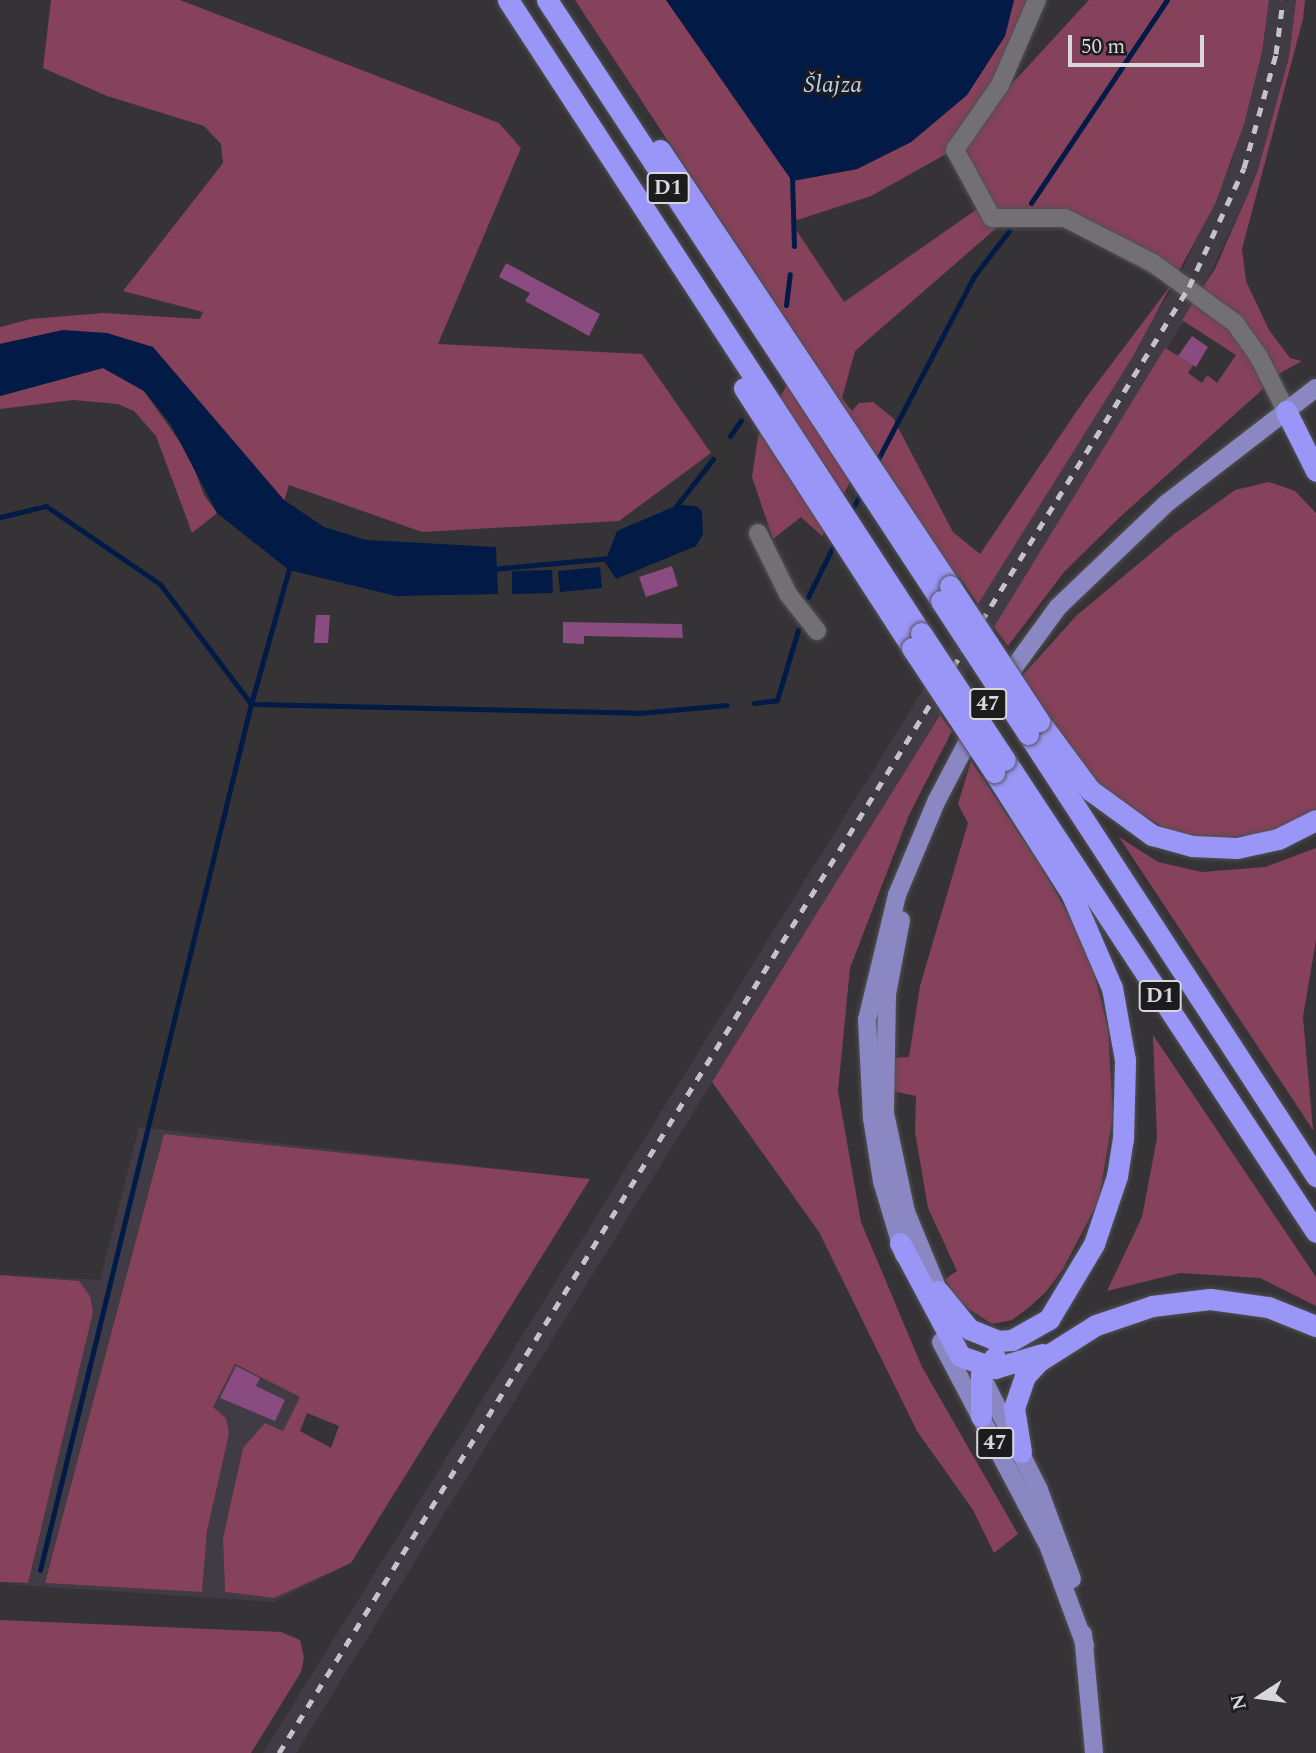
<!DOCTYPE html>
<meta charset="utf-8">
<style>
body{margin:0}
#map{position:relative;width:1316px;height:1753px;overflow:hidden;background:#353336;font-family:Spectral,serif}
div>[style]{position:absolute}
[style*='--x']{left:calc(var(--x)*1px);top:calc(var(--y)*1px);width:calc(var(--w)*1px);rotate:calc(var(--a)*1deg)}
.built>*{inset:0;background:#403b44}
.green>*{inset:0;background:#86415b}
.water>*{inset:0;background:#021a46}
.stream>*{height:5px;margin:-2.5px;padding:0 2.5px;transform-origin:2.5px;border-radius:2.5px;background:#021a46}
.building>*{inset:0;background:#8a4b80}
.roads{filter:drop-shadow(0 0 2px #515052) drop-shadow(0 0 2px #515052)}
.minor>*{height:18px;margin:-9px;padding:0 9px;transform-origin:9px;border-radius:9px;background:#727074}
.major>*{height:18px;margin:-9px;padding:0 9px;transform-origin:9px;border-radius:9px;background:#8a87c3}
.highway>*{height:21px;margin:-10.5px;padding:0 10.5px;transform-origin:10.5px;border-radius:10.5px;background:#9a96f7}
.rail>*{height:5px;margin-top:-2.5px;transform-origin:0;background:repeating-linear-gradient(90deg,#c4c3c5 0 9px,transparent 0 18px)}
.bridges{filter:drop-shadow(0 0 2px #515052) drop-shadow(0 0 2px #515052)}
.highway-bridge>*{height:21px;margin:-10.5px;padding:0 10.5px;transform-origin:10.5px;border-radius:10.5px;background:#9a96f7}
span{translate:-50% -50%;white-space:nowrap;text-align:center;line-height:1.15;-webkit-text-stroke:6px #1c1b1d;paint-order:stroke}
.shield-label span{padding:2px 5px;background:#1c1b1d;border:2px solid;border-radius:5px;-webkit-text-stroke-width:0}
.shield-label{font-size:21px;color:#d8d7d9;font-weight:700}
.water-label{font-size:24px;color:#bbd2f6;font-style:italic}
.north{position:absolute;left:1225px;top:1662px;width:70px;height:70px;-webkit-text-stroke:5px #1c1b1d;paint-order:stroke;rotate:257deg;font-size:19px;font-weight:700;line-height:28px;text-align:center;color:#d8d7d9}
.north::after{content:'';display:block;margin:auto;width:24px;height:32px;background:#d8d7d9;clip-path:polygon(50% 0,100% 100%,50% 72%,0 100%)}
.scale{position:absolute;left:1068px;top:35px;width:136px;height:32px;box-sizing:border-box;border:4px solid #d8d7d9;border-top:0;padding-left:9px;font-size:21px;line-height:24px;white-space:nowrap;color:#d8d7d9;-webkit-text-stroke:5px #1c1b1d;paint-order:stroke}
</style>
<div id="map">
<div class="built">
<div style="clip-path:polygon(1269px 0,1296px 0,1289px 57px,1257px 173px,1201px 294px,296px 1753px,263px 1753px,1177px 281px,1231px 164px,1262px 52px)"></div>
<div style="clip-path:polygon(139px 1127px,590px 1179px,164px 1134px,45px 1583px,202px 1592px,207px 1531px,229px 1434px,213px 1407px,234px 1364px,300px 1397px,283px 1431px,243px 1448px,223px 1538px,225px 1592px,274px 1598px,351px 1563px,274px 1602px,0 1584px,28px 1583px,79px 1281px,0 1274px,100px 1280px)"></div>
</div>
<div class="green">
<div style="clip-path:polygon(51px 0,180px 0,499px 123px,521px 148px,438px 344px,642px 354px,711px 453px,619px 521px,422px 532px,289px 485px,284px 501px,192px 398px,63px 330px,0 344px,0 327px,31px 319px,103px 313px,200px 319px,203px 312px,123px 291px,223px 163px,221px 144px,204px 126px,107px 96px,43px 68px)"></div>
<div style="clip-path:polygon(evenodd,575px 0,666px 0,793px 181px,857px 169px,911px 142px,967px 95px,1005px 36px,1014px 0,1042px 0,1006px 90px,1089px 0,1269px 0,1262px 52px,1244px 124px,1216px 202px,1132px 358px,978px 604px,960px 577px,955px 578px,869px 445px,822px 536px,801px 517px,773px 539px,752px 477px,758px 437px,806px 350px,575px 0,948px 153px,980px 207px,844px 302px,791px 222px,871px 196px,948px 153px,575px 0,1001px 224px,1062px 226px,1171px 285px,1085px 399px,980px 554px,953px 532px,893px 418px,873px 402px,859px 403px,852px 411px,842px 398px,855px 351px,1001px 224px)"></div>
<div style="clip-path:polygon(1296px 0,1305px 0,1303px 19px,1242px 249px,1246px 281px,1269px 330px,1290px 358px,1302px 361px,1282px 372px,1120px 517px,1064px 572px,1008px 646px,994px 627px,1165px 348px,1193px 365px,1188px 373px,1202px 383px,1207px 375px,1217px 383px,1236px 355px,1182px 320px,1215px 269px,1257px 173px,1289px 57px)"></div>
<div style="clip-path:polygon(103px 368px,144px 391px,189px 455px,204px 495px,217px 513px,192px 533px,156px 436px,134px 411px,118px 404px,73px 400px,0 409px,0 396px)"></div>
<div style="clip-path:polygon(1269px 482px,1295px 491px,1316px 513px,1316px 809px,1268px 833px,1202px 840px,1169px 831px,1110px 795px,1084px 768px,1022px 676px,1076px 616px,1174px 534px,1235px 490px)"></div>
<div style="clip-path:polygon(940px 715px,952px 731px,909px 815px,850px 968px,838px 1091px,861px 1222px,922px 1367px,1018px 1534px,994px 1553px,973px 1510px,917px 1431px,819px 1232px,712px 1082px)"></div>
<div style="clip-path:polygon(971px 761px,1042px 868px,1088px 950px,1108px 1028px,1113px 1115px,1099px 1200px,1063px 1269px,1046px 1292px,1028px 1308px,1012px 1320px,992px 1324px,958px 1302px,945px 1279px,957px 1271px,928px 1208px,915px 1132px,916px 1096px,892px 1091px,891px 1058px,909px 1057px,920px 986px,968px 823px,958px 804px)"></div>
<div style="clip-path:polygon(1119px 837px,1158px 862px,1202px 872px,1265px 867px,1316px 848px,1316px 940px,1303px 1017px,1313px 1130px)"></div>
<div style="clip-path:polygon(1153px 1035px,1316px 1277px,1316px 1306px,1260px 1278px,1180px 1273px,1107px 1291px,1142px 1217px,1157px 1138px)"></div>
<div style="clip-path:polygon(evenodd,164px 1134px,590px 1179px,351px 1563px,274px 1598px,225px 1592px,223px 1538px,243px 1448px,265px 1423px,283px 1431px,300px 1397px,235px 1364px,213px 1407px,226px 1418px,229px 1434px,207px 1531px,202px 1592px,45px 1583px,164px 1134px,307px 1413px,339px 1426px,331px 1448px,300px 1431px,307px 1413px)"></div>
<div style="clip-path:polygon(0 1275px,79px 1281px,90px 1296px,93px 1312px,28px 1583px,0 1582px)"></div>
<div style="clip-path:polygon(0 1620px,281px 1632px,300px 1640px,304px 1658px,301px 1672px,251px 1753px,0 1753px)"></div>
</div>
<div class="water">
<div style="clip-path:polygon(666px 0,1014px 0,1005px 36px,967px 95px,911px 142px,857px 169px,792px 181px)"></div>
<div style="clip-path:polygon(63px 330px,107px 333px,153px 347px,284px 500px,324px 527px,366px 540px,496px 547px,498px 594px,396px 596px,289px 570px,217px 513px,171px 425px,144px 391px,103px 368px,0 396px,0 344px)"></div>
<div style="clip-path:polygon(678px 505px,696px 506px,702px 511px,703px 534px,696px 546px,616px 579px,605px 562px,617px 531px)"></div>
<div style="clip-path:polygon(600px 567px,602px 588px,560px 592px,558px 571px)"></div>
<div style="clip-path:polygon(552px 570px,553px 593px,512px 594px,512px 571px)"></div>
</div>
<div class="stream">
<div style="--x:792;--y:176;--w:70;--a:88.4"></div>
<div style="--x:1031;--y:203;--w:244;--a:-56.2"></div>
<div style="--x:786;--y:305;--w:31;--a:-83"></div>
<div style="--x:730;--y:436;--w:19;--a:-55"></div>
<div style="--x:876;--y:463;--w:211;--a:-62.3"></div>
<div style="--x:974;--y:276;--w:57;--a:-52.1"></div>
<div style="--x:673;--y:510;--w:65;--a:-51.9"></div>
<div style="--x:850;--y:513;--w:25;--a:-61"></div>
<div style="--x:0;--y:517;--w:47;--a:-13.4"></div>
<div style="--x:46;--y:506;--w:138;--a:34.4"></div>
<div style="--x:160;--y:584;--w:151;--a:52.8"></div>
<div style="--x:251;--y:704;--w:388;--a:1.3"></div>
<div style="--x:639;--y:713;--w:88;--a:-5.2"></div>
<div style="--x:492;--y:569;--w:119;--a:-5.3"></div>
<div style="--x:808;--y:597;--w:64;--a:-63.8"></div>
<div style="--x:754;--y:703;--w:23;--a:-7"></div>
<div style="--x:777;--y:700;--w:73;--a:-73.3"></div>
<div style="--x:40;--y:1570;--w:891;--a:-76.31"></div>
<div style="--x:251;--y:704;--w:144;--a:-74.3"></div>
</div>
<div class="building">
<div style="clip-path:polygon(506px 263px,600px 314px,589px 336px,525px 301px,530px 293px,499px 277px)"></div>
<div style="clip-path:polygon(1192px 336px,1208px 347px,1196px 367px,1178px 356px)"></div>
<div style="clip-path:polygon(672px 566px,678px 586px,646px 597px,639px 577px)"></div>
<div style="clip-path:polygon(316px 615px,330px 615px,328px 643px,314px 643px)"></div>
<div style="clip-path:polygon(563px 622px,682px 624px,683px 638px,584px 636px,584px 644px,563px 643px)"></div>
<div style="clip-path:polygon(236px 1366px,260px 1378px,256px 1386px,285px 1400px,275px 1421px,220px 1398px)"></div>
</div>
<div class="roads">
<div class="minor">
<div style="--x:1037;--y:0;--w:93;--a:113.5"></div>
<div style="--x:1000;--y:85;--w:79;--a:124.7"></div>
<div style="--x:955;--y:150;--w:77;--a:61.4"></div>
<div style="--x:992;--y:218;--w:73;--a:0"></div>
<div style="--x:1065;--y:218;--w:99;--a:27.1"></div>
<div style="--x:1153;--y:263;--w:102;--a:36.2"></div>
<div style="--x:1235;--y:323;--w:42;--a:54.8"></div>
<div style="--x:1259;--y:357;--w:60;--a:63.4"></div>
<div style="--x:758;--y:533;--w:68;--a:63.8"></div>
<div style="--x:788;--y:594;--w:47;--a:51.9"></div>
</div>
<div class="major">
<div style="--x:901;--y:920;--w:75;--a:100.7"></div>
<div style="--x:887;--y:994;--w:119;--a:91"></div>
<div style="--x:885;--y:1113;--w:101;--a:78"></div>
<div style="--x:906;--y:1212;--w:100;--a:67.6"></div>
<div style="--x:904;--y:1255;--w:77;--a:-106.6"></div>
<div style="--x:882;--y:1181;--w:64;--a:-99"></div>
<div style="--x:872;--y:1118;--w:98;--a:-92.9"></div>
<div style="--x:867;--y:1020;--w:129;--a:-76.5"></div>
<div style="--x:897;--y:895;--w:103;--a:-67.2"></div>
<div style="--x:937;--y:800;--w:110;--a:-62.3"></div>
<div style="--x:988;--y:703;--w:119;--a:-53.9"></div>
<div style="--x:1058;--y:607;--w:151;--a:-43.7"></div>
<div style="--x:1167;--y:503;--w:188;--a:-37.7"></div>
<div style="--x:941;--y:1342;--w:229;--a:62.2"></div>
<div style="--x:1048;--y:1545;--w:107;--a:69.7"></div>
<div style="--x:981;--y:1375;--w:129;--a:63.2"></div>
<div style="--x:1039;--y:1490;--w:95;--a:69.7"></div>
<div style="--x:1083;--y:1634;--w:120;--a:84.7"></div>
</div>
<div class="highway">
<div style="--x:508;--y:0;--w:756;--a:56.88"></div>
<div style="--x:547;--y:0;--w:719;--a:56.75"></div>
<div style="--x:660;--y:150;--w:524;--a:56.37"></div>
<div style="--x:744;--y:388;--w:310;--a:57.1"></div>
<div style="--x:1286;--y:411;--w:67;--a:63.4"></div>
<div style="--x:1039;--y:721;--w:86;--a:53.5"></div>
<div style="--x:1090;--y:790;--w:77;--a:36"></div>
<div style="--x:1152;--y:835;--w:41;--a:15.4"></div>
<div style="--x:1192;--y:846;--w:45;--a:2.5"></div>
<div style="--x:1237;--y:848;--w:42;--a:-12.4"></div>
<div style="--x:1278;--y:839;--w:42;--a:-26.6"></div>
<div style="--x:1028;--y:734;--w:528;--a:56.91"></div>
<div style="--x:1005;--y:760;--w:565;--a:56.62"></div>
<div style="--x:900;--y:1243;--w:128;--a:62"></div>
<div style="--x:960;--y:1356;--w:37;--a:19"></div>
<div style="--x:995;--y:1368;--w:49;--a:-16.6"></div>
<div style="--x:938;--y:1291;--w:49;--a:50.8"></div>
<div style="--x:969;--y:1329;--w:31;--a:22"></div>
<div style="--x:998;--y:1341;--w:14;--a:-4"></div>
<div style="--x:1012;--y:1340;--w:43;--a:-29.6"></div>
<div style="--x:1049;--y:1319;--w:87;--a:-59"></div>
<div style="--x:1094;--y:1244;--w:72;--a:-71.3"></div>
<div style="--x:1117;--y:1176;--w:37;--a:-81"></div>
<div style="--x:1123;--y:1139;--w:79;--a:-88.5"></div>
<div style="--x:1125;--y:1060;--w:73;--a:-100.2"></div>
<div style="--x:1112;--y:988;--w:103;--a:-113.3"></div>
<div style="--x:1071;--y:893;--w:143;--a:-122.5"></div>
<div style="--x:981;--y:1416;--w:42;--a:-90"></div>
<div style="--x:981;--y:1374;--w:22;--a:-51"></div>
<div style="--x:1021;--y:1452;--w:45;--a:-99"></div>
<div style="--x:1014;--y:1408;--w:34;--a:-71"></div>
<div style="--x:1025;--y:1376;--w:21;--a:-47"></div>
<div style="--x:1039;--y:1361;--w:67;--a:-32.3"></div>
<div style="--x:1096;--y:1325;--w:59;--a:-18.7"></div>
<div style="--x:1152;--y:1306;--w:58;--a:-6.9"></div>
<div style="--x:1210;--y:1299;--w:59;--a:7.9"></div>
<div style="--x:1268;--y:1307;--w:52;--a:21.6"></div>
</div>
</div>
<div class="rail">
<div style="--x:279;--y:1753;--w:1725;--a:-58.17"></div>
<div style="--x:1189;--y:287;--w:131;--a:-65.2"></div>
<div style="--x:1244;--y:168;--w:118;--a:-74.3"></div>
<div style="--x:1276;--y:54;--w:54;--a:-82.6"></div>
</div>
<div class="bridges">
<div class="highway-bridge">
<div style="--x:950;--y:586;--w:162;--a:56.6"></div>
<div style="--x:941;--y:601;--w:159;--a:56.8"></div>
<div style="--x:921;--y:633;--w:152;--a:56.5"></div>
<div style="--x:912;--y:648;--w:149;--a:56.5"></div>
</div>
</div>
<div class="shield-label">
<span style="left:668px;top:188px">D1</span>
<span style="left:988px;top:704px">47</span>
<span style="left:1160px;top:996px">D1</span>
<span style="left:995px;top:1443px">47</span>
</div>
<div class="water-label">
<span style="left:833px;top:86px">Šlajza</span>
</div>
<div class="north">N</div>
<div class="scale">50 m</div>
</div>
